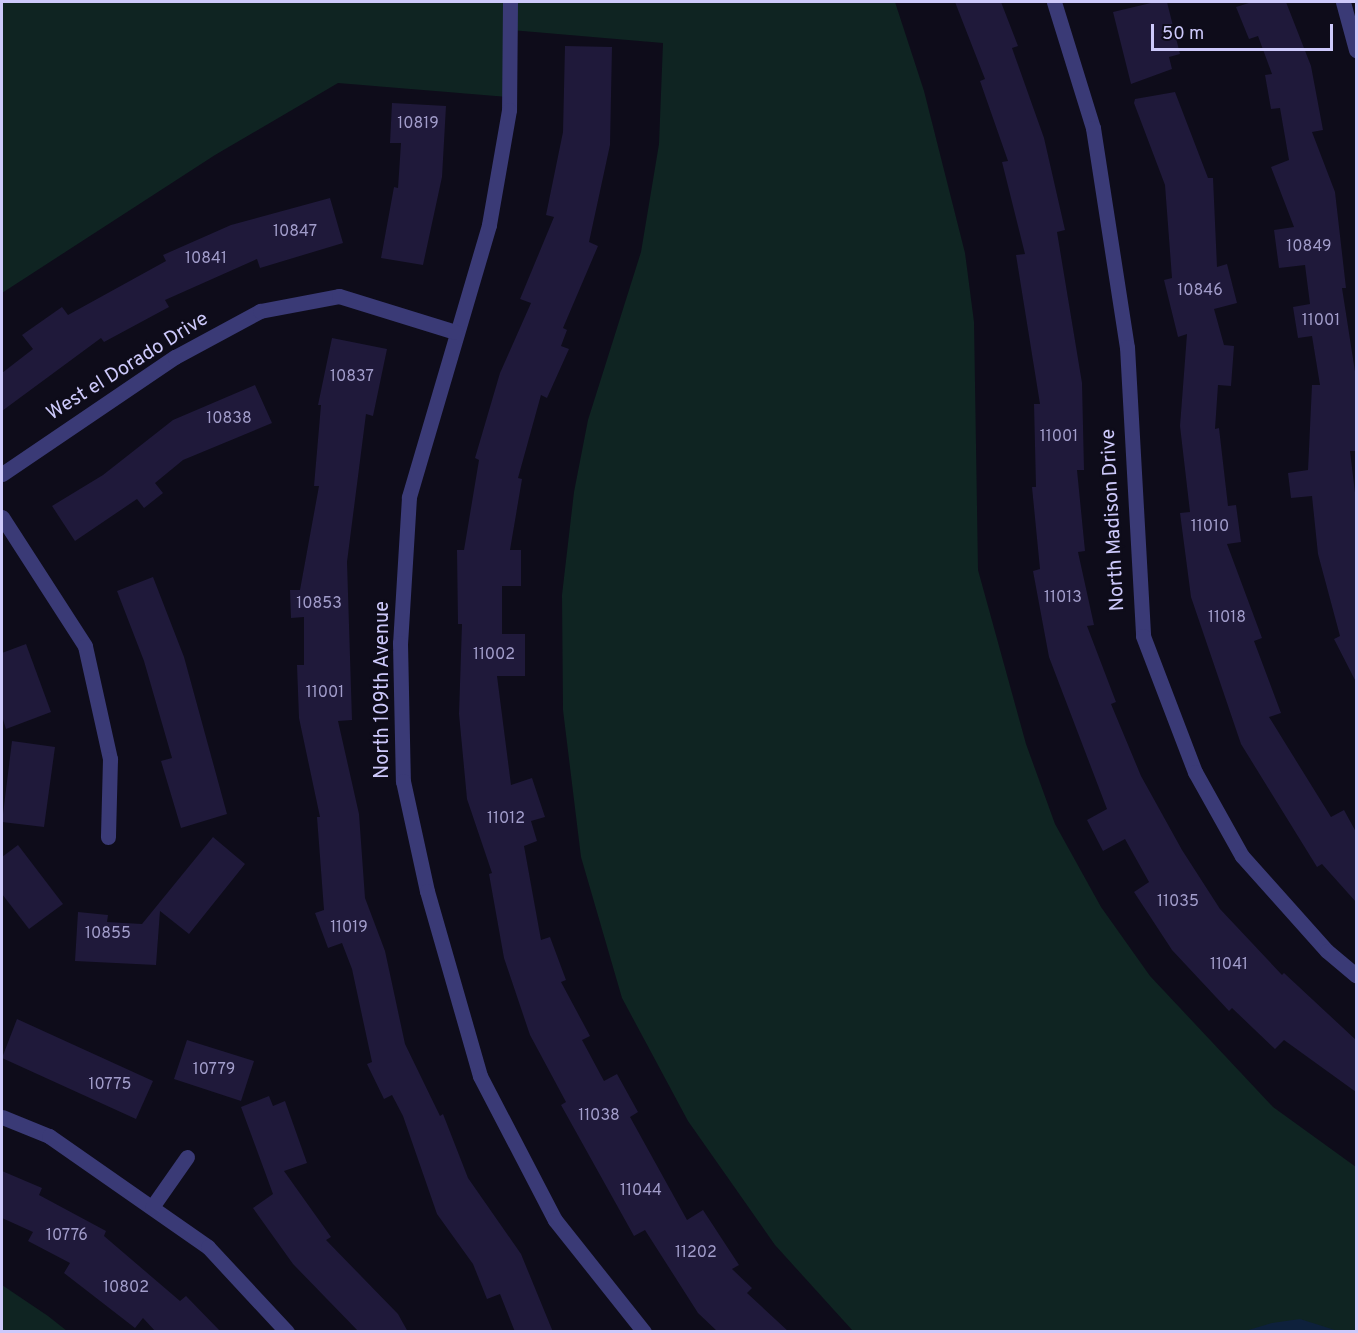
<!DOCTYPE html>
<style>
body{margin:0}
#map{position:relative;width:1358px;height:1333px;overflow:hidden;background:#0e0c1a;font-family:Overpass,sans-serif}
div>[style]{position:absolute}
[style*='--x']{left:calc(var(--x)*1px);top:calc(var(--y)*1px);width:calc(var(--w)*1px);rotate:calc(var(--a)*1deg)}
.green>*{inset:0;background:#0f2422}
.water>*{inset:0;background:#0e213c}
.building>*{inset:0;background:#1f193a}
.street>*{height:15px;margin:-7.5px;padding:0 7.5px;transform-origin:7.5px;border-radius:7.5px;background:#3a3a76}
span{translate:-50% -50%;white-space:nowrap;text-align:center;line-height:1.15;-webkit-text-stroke:4.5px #0e0c1a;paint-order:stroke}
.number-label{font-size:16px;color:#a29dcb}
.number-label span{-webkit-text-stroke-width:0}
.street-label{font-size:20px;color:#cdc9fb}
.frame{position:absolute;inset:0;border:3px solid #cdc9fb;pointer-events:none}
.scale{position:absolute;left:1151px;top:24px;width:182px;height:27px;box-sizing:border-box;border:3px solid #cdc9fb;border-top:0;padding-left:8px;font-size:18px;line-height:21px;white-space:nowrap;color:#cdc9fb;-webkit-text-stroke:4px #0e0c1a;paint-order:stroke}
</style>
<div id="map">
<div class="green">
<div style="clip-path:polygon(2px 2px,895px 2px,924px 91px,965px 253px,974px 322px,978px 570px,1026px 744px,1055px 824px,1101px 907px,1150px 976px,1273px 1107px,1356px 1167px,1356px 1331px,853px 1331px,775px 1245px,688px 1121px,622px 998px,581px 857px,563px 710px,562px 595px,574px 492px,588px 420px,641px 252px,659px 144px,663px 43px,511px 30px,508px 97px,338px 83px,215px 155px,2px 293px)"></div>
<div style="clip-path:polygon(2px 1285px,48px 1316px,67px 1331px,2px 1331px)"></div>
</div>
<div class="water">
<div style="clip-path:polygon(1300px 1319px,1338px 1331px,1245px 1331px,1272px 1323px)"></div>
</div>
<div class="building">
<div style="clip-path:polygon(955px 2px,1001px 2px,1018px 46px,1012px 48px,1044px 138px,1065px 230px,1057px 232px,1082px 383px,1084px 470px,1077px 470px,1085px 551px,1078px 552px,1094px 625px,1087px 626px,1116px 702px,1111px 704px,1141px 776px,1182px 850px,1220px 909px,1282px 975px,1284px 973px,1356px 1040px,1356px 1092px,1284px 1040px,1275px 1049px,1232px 1008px,1229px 1011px,1172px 950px,1134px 892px,1149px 882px,1125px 839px,1103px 851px,1087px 820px,1107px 809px,1049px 657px,1033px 571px,1040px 569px,1032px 487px,1036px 487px,1034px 404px,1040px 404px,1016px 255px,1025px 254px,1002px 162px,1008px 161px,980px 81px,985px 79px)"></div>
<div style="clip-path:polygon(1155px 2px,1167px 2px,1180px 54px,1169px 57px,1172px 69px,1131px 84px,1113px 12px)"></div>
<div style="clip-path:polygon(1252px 2px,1286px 2px,1311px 66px,1323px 130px,1312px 132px,1335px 192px,1346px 288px,1342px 288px,1356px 378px,1356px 451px,1350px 451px,1356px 501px,1356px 682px,1334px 639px,1340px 636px,1318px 554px,1312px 496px,1291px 498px,1288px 473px,1308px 470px,1312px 385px,1320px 385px,1312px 336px,1298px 338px,1293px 307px,1310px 304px,1305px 265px,1279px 268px,1274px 230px,1294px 227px,1271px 167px,1289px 160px,1280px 108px,1271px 109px,1265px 75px,1272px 74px,1258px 36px,1249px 39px,1236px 7px)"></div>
<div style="clip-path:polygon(565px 46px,612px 47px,610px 145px,589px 242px,598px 246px,563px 328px,567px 330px,561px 346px,569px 349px,547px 398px,541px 395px,518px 478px,522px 479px,510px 550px,521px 550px,521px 586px,502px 586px,502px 634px,525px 634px,525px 676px,497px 676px,511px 785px,532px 778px,545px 817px,531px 821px,537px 841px,524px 846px,541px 940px,550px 937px,566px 980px,561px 982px,590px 1036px,582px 1040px,604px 1081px,617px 1074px,638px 1112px,630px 1117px,687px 1220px,703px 1210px,739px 1265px,732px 1269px,752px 1288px,747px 1293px,789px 1332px,718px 1332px,698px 1313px,645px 1230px,634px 1236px,561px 1105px,566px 1102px,530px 1035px,504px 958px,489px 874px,492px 873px,467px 799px,459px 714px,462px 624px,458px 624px,457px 550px,464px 550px,479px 460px,475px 458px,500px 373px,531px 303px,520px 299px,554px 217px,546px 215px,563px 132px)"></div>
<div style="clip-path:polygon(1175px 92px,1208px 178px,1213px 178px,1217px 267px,1227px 264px,1237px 303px,1214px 309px,1224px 345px,1234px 346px,1231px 386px,1218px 385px,1215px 429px,1219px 428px,1228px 506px,1236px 505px,1241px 542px,1227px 544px,1262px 638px,1254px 641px,1281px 713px,1269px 717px,1331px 817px,1344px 810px,1356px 832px,1356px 902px,1322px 864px,1317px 867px,1241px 744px,1191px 597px,1180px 513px,1190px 512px,1180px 426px,1187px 334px,1178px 337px,1164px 280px,1172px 278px,1165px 185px,1134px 103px,1135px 99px)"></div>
<div style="clip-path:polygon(392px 103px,446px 106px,442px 177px,423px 265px,381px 258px,394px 187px,398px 188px,401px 143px,390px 143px)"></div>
<div style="clip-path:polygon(330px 198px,343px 243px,260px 268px,257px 259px,165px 300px,169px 307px,104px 342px,101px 338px,2px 411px,2px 373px,33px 349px,22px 335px,62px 307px,68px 315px,166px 261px,163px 255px,231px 225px)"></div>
<div style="clip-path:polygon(332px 338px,387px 349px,373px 416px,366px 414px,347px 562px,352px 720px,338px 721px,359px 814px,365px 898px,385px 951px,405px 1044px,440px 1116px,443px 1114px,468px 1178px,521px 1254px,553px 1332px,515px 1332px,500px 1294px,487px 1299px,473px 1264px,437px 1214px,403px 1116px,392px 1095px,384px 1099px,367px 1064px,372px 1062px,352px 969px,342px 943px,328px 948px,315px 913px,324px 910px,317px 817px,320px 817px,299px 718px,297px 665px,304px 665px,304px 617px,291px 618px,290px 590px,300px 590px,319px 486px,314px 486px,321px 405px,318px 405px)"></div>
<div style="clip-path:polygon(255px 385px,272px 423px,183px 460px,155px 483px,163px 493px,144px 508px,137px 499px,75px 541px,52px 506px,103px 475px,173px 420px)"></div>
<div style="clip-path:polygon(153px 577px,184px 657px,227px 814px,181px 828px,161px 761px,172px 758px,144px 661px,117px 591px)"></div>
<div style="clip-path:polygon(26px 644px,51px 712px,6px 729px,2px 716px,2px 653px)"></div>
<div style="clip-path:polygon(12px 741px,55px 747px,44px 827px,2px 822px)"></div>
<div style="clip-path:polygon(213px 837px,245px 864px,189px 934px,160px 911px,156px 965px,75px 961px,78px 912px,108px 915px,107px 922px,142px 924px)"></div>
<div style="clip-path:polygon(18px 845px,63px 904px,29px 929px,2px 894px,2px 857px)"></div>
<div style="clip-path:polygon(17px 1019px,153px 1081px,136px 1119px,2px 1058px)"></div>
<div style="clip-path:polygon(187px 1040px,254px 1061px,241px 1101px,174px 1079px)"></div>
<div style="clip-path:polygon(269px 1096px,273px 1106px,285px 1101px,307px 1163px,284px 1171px,331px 1237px,326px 1240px,398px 1314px,408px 1332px,359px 1332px,293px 1264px,253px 1208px,273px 1194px,241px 1107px)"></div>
<div style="clip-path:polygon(2px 1171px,42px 1188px,39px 1195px,106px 1231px,104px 1236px,180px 1301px,186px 1296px,221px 1332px,156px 1332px,143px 1318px,135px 1328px,64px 1273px,70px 1263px,28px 1241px,33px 1232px,2px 1218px)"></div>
</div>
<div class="street">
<div style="--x:510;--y:2;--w:108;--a:90.5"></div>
<div style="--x:509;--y:110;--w:117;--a:99.9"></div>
<div style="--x:489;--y:225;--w:284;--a:106.4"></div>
<div style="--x:409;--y:497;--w:146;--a:93.5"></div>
<div style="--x:400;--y:643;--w:138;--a:88.8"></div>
<div style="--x:403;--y:781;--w:113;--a:77.7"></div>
<div style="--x:427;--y:891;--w:192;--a:74"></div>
<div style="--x:480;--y:1076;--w:162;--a:62.5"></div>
<div style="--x:555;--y:1220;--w:143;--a:51.5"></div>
<div style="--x:1054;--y:2;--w:132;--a:72.8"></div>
<div style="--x:1093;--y:128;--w:222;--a:81.2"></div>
<div style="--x:1127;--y:347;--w:289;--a:86.8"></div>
<div style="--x:1143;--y:636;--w:146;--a:69.1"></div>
<div style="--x:1195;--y:772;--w:96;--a:60.8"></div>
<div style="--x:1242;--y:856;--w:127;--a:48.2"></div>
<div style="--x:1327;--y:951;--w:38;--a:40"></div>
<div style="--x:1343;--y:2;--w:50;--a:74.8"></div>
<div style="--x:2;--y:474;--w:209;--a:-34.1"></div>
<div style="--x:175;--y:357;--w:97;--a:-28.4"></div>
<div style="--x:260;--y:311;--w:80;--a:-10.8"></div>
<div style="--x:339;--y:296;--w:121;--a:17.2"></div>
<div style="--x:2;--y:517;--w:153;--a:57.2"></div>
<div style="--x:85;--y:646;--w:116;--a:77.5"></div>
<div style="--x:110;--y:759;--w:78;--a:91.5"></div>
<div style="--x:2;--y:1117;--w:51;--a:22"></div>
<div style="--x:49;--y:1136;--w:194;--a:34.9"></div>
<div style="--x:208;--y:1247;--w:116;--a:47.1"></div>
<div style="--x:152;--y:1207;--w:61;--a:-55"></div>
</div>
<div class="number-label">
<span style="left:418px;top:124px">10819</span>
<span style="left:295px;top:232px">10847</span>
<span style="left:1309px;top:247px">10849</span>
<span style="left:206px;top:259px">10841</span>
<span style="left:1200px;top:291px">10846</span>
<span style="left:1321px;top:321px">11001</span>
<span style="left:352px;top:377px">10837</span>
<span style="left:229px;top:419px">10838</span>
<span style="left:1059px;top:437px">11001</span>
<span style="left:1210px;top:527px">11010</span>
<span style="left:1063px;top:598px">11013</span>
<span style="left:319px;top:604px">10853</span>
<span style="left:1227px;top:618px">11018</span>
<span style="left:494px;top:655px">11002</span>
<span style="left:325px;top:693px">11001</span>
<span style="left:506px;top:819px">11012</span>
<span style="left:1178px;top:902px">11035</span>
<span style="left:349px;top:928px">11019</span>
<span style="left:108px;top:934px">10855</span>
<span style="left:1229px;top:965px">11041</span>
<span style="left:214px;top:1070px">10779</span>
<span style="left:110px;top:1085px">10775</span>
<span style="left:599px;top:1116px">11038</span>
<span style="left:641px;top:1191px">11044</span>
<span style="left:67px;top:1236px">10776</span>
<span style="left:696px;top:1253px">11202</span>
<span style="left:126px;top:1288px">10802</span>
</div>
<div class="street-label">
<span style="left:128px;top:367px;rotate:-32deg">West el Dorado Drive</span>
<span style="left:1114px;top:520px;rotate:-93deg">North Madison Drive</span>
<span style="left:383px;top:690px;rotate:-90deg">North 109th Avenue</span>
</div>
<div class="frame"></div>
<div class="scale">50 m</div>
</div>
